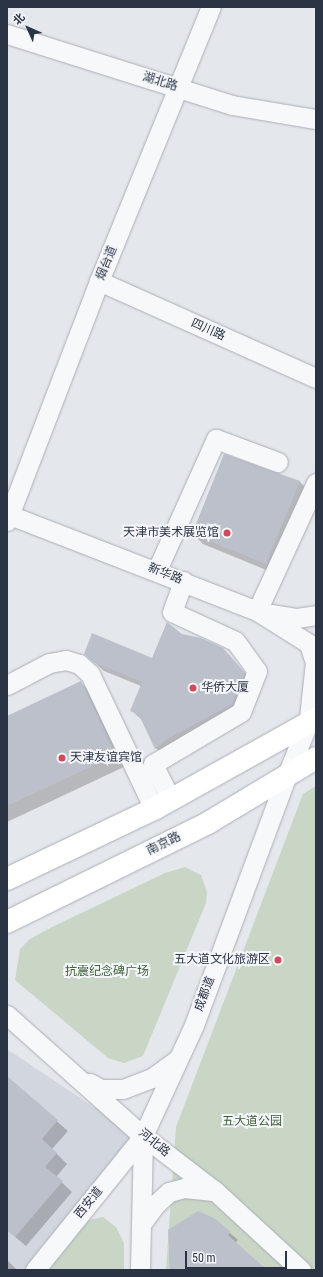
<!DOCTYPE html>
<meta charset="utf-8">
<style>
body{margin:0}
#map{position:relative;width:323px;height:1277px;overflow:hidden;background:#e4e7ec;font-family:"Roboto Condensed","Noto Sans SC",sans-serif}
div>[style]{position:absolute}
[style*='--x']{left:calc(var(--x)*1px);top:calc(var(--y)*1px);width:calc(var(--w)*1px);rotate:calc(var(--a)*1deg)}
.built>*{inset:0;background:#d2d6de}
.green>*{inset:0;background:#c9d6c5}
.shadow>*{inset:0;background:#0003}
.building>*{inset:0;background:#bbc0ca}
.roads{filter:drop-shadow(0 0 1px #a9aeb7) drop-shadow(0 0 1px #a9aeb7)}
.minor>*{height:19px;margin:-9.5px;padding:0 9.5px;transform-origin:9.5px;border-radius:9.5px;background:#f7f8fa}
.major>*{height:22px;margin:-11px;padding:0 11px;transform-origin:11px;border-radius:11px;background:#fff}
.dots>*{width:11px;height:11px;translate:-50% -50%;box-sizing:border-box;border:2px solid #f4f6f9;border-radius:50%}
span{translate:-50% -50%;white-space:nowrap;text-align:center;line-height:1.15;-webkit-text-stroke:4px #f4f6f9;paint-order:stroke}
.street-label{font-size:12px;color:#2b3445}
.poi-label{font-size:12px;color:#2b3445}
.right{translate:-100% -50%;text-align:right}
.left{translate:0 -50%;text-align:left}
.park-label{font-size:12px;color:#3f6138}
.frame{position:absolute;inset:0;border:8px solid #2b3445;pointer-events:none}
.north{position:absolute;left:8px;top:8px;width:40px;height:40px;-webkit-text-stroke:3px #f4f6f9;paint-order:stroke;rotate:315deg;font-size:11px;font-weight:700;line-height:16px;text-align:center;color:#2b3445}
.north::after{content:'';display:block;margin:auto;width:14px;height:18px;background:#2b3445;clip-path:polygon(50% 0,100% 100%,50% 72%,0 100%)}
.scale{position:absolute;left:185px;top:1251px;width:102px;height:18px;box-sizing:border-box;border:2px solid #2b3445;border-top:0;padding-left:5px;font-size:12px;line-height:14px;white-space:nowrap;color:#2b3445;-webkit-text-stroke:3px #f4f6f9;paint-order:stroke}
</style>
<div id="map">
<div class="built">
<div style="clip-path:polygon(7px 1049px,137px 1136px,31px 1270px,7px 1270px)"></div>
</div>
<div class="green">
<div style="clip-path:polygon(316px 786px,316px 1270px,166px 1270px,176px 1127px,303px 794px)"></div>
<div style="clip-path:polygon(185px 867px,201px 875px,207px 892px,206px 903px,143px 1056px,124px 1063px,108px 1058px,15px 980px,20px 949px,30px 939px,50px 928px,165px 873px)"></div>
<div style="clip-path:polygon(103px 1217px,116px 1227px,124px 1243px,124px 1270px,44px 1270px,80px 1222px)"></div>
</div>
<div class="shadow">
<div style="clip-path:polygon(299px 481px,310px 492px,276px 574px,203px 544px,193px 534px)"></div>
<div style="clip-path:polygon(181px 635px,232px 660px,254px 683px,242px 714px,166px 758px,156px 748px,143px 721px,131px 710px,141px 686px,104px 671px,85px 654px,153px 659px)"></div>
<div style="clip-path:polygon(81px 683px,92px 694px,126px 766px,7px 822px,7px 717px)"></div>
<div style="clip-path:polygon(7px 1078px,68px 1131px,52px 1149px,67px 1164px,56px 1177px,72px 1192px,26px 1246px,7px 1230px)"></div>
<div style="clip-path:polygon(169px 1230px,230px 1233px,238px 1240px,235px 1243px,266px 1270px,170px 1270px)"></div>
<div style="clip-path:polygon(7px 1260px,17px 1270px,7px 1270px)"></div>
</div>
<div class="building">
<div style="clip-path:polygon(224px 454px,300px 481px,266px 564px,192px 534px)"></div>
<div style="clip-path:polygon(167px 622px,182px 634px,201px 638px,223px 648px,245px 673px,232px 704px,167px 739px,155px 749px,139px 715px,130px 711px,142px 682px,93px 662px,84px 654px,92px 633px,152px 658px)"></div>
<div style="clip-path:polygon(81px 681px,116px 755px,7px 806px,7px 716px)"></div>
<div style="clip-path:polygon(7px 1076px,58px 1120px,42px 1139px,57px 1153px,45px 1167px,63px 1181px,15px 1237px,7px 1230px)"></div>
<div style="clip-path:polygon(198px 1211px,214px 1218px,231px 1232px,228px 1235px,267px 1270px,170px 1270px,168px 1230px)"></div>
</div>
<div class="roads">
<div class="minor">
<div style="--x:7;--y:34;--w:236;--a:17.5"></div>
<div style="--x:232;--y:105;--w:85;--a:9.5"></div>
<div style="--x:99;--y:281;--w:238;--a:24.1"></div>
<div style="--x:7;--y:514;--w:268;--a:21.2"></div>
<div style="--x:257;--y:611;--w:70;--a:32.1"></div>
<div style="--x:7;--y:521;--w:257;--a:-69"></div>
<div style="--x:99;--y:281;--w:296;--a:-67.8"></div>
<div style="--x:157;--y:570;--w:144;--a:-65.8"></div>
<div style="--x:216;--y:439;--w:66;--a:20.4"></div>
<div style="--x:257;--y:611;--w:141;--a:-65.3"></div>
<div style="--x:271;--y:614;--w:26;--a:9"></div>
<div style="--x:297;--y:618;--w:19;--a:-9"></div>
<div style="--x:309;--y:644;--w:19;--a:72"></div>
<div style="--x:315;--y:662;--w:55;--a:96.2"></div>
<div style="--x:7;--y:685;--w:47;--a:-27.6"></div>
<div style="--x:49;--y:663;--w:17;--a:-10"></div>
<div style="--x:66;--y:660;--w:14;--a:17"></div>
<div style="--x:79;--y:664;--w:15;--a:42"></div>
<div style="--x:90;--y:674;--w:149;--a:64.6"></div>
<div style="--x:171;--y:800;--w:40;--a:-116.6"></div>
<div style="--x:153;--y:764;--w:102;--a:-30.6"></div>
<div style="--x:241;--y:712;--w:44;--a:-68.7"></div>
<div style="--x:257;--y:671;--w:37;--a:-126"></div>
<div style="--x:235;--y:641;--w:69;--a:-155.3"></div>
<div style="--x:172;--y:612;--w:33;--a:-70"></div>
<div style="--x:7;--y:1015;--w:182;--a:41.7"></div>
<div style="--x:143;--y:1136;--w:91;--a:37.4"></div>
<div style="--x:215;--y:1191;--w:117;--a:42.6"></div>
<div style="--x:90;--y:1083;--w:13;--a:29"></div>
<div style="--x:101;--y:1089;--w:22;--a:0"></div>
<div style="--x:123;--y:1089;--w:31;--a:-21"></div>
<div style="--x:152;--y:1078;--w:31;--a:-36"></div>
<div style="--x:142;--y:1223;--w:24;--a:-54"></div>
<div style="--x:156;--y:1204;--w:18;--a:-43"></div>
<div style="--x:169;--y:1192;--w:16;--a:-15"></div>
<div style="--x:184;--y:1188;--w:31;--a:6"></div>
<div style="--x:35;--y:1270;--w:172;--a:-51.1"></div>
<div style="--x:140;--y:1270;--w:134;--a:-88.7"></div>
<div style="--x:143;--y:1136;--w:122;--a:-65.3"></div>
<div style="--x:194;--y:1025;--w:265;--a:-69.6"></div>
<div style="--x:286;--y:777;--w:79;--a:-67.7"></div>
</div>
<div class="major">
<div style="--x:7;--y:879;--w:163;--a:-25.5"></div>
<div style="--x:154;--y:809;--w:185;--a:-29.1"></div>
<div style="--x:7;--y:922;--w:224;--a:-26.2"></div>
<div style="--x:208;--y:823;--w:126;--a:-31"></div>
</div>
</div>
<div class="dots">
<div style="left:227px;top:533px;background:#d1495b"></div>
<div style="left:193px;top:688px;background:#d1495b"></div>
<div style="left:62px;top:758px;background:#d1495b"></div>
<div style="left:278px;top:960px;background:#d1495b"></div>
</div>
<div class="street-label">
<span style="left:160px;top:82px;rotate:17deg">湖北路</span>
<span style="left:107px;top:263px;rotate:-68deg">烟台道</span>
<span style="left:208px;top:330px;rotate:24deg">四川路</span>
<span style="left:165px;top:574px;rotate:22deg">新华路</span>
<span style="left:164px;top:844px;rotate:-26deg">南京路</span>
<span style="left:205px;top:994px;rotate:-69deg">成都道</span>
<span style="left:154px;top:1143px;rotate:39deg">河北路</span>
<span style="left:89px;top:1203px;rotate:-51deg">西安道</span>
</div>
<div class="poi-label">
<span class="right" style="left:219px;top:533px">天津市美术展览馆</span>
<span class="left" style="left:201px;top:688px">华侨大厦</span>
<span class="left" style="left:70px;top:758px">天津友谊宾馆</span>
<span class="right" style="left:270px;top:960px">五大道文化旅游区</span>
</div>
<div class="park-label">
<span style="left:107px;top:972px">抗震纪念碑广场</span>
<span style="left:252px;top:1122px">五大道公园</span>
</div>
<div class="frame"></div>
<div class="north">北</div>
<div class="scale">50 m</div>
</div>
